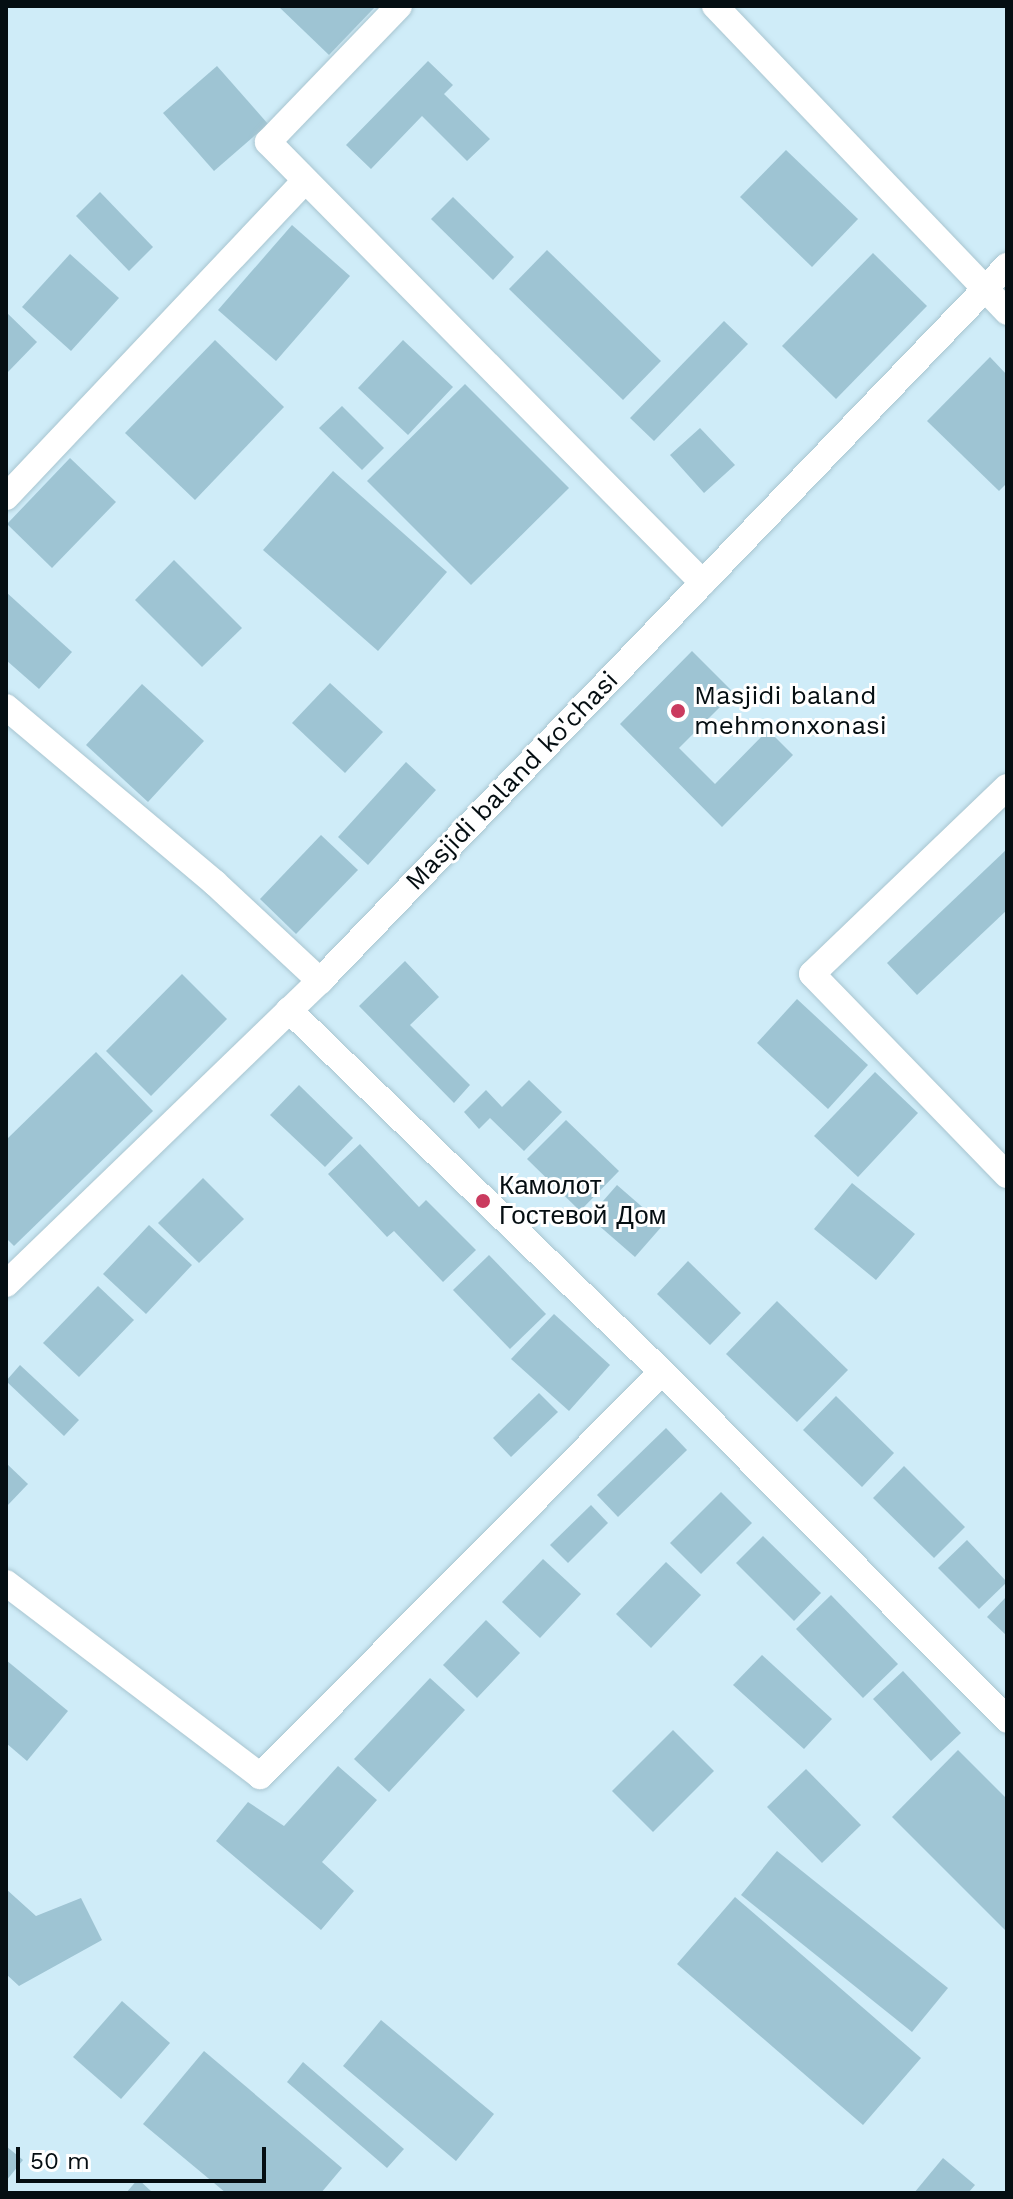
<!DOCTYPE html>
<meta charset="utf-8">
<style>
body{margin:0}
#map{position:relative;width:1013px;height:2199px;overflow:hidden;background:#cfecf8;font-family:"Work Sans",sans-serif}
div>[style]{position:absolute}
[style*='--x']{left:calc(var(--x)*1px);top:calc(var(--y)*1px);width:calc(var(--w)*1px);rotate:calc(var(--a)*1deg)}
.building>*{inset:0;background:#9ec4d3}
.roads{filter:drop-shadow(0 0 2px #a8c5d0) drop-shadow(0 0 2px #a8c5d0)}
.minor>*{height:26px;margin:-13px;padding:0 13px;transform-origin:13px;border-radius:13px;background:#fff}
.dots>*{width:22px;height:22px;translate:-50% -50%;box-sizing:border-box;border:4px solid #fff;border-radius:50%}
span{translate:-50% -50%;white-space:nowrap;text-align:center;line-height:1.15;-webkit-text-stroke:6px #fff;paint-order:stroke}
.poi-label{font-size:26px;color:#050e12}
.left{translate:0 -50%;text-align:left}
.street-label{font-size:26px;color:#050e12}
.frame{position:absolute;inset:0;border:8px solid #050e12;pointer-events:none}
.scale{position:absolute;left:16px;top:2147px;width:250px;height:36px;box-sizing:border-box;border:4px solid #050e12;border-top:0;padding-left:10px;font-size:24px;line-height:28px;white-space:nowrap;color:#050e12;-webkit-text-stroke:6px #fff;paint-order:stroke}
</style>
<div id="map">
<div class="building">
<div style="clip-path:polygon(278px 6px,376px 6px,329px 55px)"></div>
<div style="clip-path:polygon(428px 61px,453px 85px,444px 94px,490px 139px,467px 161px,422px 116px,371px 169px,346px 145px)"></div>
<div style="clip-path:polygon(217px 66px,268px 124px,214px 171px,163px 113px)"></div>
<div style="clip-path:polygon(786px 150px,858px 219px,812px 267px,740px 197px)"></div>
<div style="clip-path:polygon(100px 192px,153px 247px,129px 271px,76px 216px)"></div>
<div style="clip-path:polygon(453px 197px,514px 257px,493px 280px,431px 219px)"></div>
<div style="clip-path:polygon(292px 225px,350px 276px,276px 361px,218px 310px)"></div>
<div style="clip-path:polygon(547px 250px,661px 361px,623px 400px,509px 289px)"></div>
<div style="clip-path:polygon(873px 253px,927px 306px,836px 399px,782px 346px)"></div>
<div style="clip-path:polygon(70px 254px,119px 298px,71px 351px,22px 307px)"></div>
<div style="clip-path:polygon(6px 312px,37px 342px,6px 374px)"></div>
<div style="clip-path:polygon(724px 321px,748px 344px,654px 441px,630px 418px)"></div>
<div style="clip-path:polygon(215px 340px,284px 407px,195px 500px,125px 433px)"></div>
<div style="clip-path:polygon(403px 340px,453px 387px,408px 435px,358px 388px)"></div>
<div style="clip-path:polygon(990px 357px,1007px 375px,1007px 483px,999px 491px,927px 421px)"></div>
<div style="clip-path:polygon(465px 384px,569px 488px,471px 585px,367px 481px)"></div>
<div style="clip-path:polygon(342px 406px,384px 448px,362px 470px,319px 428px)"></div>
<div style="clip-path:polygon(700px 428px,735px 465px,704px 493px,670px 455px)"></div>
<div style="clip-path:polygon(70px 458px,116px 502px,52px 568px,7px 524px)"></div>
<div style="clip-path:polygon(333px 471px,447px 572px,378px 651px,263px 550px)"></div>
<div style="clip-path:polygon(174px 560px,242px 628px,202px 667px,135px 600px)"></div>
<div style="clip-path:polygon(6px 592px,72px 652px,39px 689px,6px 660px)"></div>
<div style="clip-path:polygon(692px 651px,734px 693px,679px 748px,715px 784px,768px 730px,793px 755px,722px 827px,620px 724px)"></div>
<div style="clip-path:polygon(330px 683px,383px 732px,345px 773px,292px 723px)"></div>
<div style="clip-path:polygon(142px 684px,204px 741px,148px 802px,86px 745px)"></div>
<div style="clip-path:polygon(406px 762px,436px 790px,368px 865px,338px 837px)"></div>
<div style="clip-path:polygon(321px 835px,358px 870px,296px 934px,260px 899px)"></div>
<div style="clip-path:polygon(1007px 849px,1007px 910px,917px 995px,887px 963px)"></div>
<div style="clip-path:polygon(405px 961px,439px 997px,410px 1025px,470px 1085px,454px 1103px,359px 1006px)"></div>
<div style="clip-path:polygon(182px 974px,227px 1019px,151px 1096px,106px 1051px)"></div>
<div style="clip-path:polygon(797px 999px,868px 1065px,828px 1109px,757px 1043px)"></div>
<div style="clip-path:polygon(96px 1052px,153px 1111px,14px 1246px,6px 1238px,6px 1140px)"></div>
<div style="clip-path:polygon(875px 1072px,918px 1113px,858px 1177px,814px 1136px)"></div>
<div style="clip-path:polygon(529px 1080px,562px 1112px,524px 1151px,490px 1118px,479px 1129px,464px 1112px,486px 1090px,502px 1107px)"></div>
<div style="clip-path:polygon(299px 1085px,353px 1138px,325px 1167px,270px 1115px)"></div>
<div style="clip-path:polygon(566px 1120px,619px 1171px,580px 1211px,527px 1159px)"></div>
<div style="clip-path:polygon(360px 1144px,419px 1207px,426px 1200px,476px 1250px,443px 1282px,394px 1231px,387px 1237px,328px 1174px)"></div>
<div style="clip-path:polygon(203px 1178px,244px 1219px,199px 1263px,158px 1223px)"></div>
<div style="clip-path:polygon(852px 1183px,915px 1234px,876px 1280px,814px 1229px)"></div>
<div style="clip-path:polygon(617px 1185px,663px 1225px,635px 1257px,589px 1217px)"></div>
<div style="clip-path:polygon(149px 1225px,192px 1265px,146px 1314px,103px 1274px)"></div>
<div style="clip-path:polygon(489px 1255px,546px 1314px,510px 1349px,453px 1290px)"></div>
<div style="clip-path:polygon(688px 1261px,741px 1313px,710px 1345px,657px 1294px)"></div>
<div style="clip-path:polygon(98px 1286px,134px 1320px,79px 1377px,43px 1343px)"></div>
<div style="clip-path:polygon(777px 1301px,848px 1370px,797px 1422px,726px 1354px)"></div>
<div style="clip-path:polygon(554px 1314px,610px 1365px,569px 1411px,511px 1359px)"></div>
<div style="clip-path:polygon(20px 1365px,79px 1420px,64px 1436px,6px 1381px)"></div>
<div style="clip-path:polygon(539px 1393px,558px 1412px,511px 1457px,493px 1438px)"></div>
<div style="clip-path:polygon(836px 1396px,894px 1453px,862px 1487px,803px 1430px)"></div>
<div style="clip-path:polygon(666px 1428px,687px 1450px,618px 1517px,597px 1495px)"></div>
<div style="clip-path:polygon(6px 1463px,28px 1484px,6px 1507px)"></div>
<div style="clip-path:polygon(904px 1466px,965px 1527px,934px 1558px,873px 1498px)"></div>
<div style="clip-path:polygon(721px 1492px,752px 1523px,701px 1574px,670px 1543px)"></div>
<div style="clip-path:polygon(591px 1505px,608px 1523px,568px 1563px,550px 1545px)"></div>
<div style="clip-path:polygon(763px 1536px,821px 1593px,794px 1621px,736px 1563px)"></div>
<div style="clip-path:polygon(967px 1540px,1007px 1582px,979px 1609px,938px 1568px)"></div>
<div style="clip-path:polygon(543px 1559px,581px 1594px,540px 1638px,502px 1602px)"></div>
<div style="clip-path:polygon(666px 1562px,701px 1595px,651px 1648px,616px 1614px)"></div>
<div style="clip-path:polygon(831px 1595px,898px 1664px,863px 1698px,796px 1629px)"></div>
<div style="clip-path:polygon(1007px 1596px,1007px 1636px,987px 1617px)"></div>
<div style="clip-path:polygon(486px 1620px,520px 1653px,477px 1698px,443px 1665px)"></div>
<div style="clip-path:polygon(762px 1655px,832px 1719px,804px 1749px,733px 1685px)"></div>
<div style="clip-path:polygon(6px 1660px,68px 1711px,27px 1761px,6px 1743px)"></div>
<div style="clip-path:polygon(903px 1671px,961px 1733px,931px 1761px,873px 1699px)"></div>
<div style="clip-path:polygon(430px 1678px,465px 1710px,389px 1792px,354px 1759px)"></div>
<div style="clip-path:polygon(673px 1730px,714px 1771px,653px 1832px,612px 1791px)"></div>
<div style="clip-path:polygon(958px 1750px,1007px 1799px,1007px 1932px,892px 1817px)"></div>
<div style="clip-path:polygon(338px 1766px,377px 1800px,322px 1862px,354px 1891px,321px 1930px,216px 1841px,248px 1802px,284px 1826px)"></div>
<div style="clip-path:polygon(806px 1769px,861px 1825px,822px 1863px,767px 1807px)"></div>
<div style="clip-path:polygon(777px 1851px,948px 1988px,912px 2032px,741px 1895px)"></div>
<div style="clip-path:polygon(6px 1889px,36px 1916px,81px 1898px,102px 1940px,19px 1986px,6px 1974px)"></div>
<div style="clip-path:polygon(735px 1897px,921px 2058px,863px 2125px,677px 1964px)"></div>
<div style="clip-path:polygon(122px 2001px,170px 2043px,121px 2099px,73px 2057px)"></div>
<div style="clip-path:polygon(381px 2020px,494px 2114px,456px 2161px,343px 2066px)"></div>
<div style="clip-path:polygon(204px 2051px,342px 2168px,321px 2193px,226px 2193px,143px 2124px)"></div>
<div style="clip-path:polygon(303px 2062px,404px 2149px,387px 2168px,287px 2082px)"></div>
<div style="clip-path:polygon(6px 2146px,23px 2160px,6px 2181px)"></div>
<div style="clip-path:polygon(943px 2158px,975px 2185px,968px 2193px,914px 2193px)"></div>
<div style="clip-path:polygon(138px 2179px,153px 2193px,126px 2193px)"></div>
</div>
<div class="roads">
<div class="minor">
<div style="--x:399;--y:6;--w:189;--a:133.9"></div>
<div style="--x:268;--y:142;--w:619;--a:45.39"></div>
<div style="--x:715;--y:6;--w:423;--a:46.3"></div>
<div style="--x:6;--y:497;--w:434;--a:-46.6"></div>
<div style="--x:6;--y:707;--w:273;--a:40.1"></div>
<div style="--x:215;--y:883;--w:144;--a:43"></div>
<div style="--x:1007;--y:787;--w:270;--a:136.2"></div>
<div style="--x:812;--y:974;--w:280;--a:45.9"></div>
<div style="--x:289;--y:1010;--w:520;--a:44.14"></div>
<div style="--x:662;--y:1372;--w:490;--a:45.2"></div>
<div style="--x:6;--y:1284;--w:436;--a:-44"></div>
<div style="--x:320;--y:981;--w:992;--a:-46.14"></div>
<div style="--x:6;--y:1583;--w:319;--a:37.2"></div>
<div style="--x:260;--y:1776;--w:570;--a:-45.14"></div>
</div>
</div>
<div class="dots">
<div style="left:678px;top:711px;background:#ca3b5f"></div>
<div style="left:483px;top:1201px;background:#ca3b5f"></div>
</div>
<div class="poi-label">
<span class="left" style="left:694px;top:711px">Masjidi baland<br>mehmonxonasi</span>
<span class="left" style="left:499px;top:1201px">Камолот<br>Гостевой Дом</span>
</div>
<div class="street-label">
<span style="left:512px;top:781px;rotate:-46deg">Masjidi baland ko'chasi</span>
</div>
<div class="frame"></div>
<div class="scale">50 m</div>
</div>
